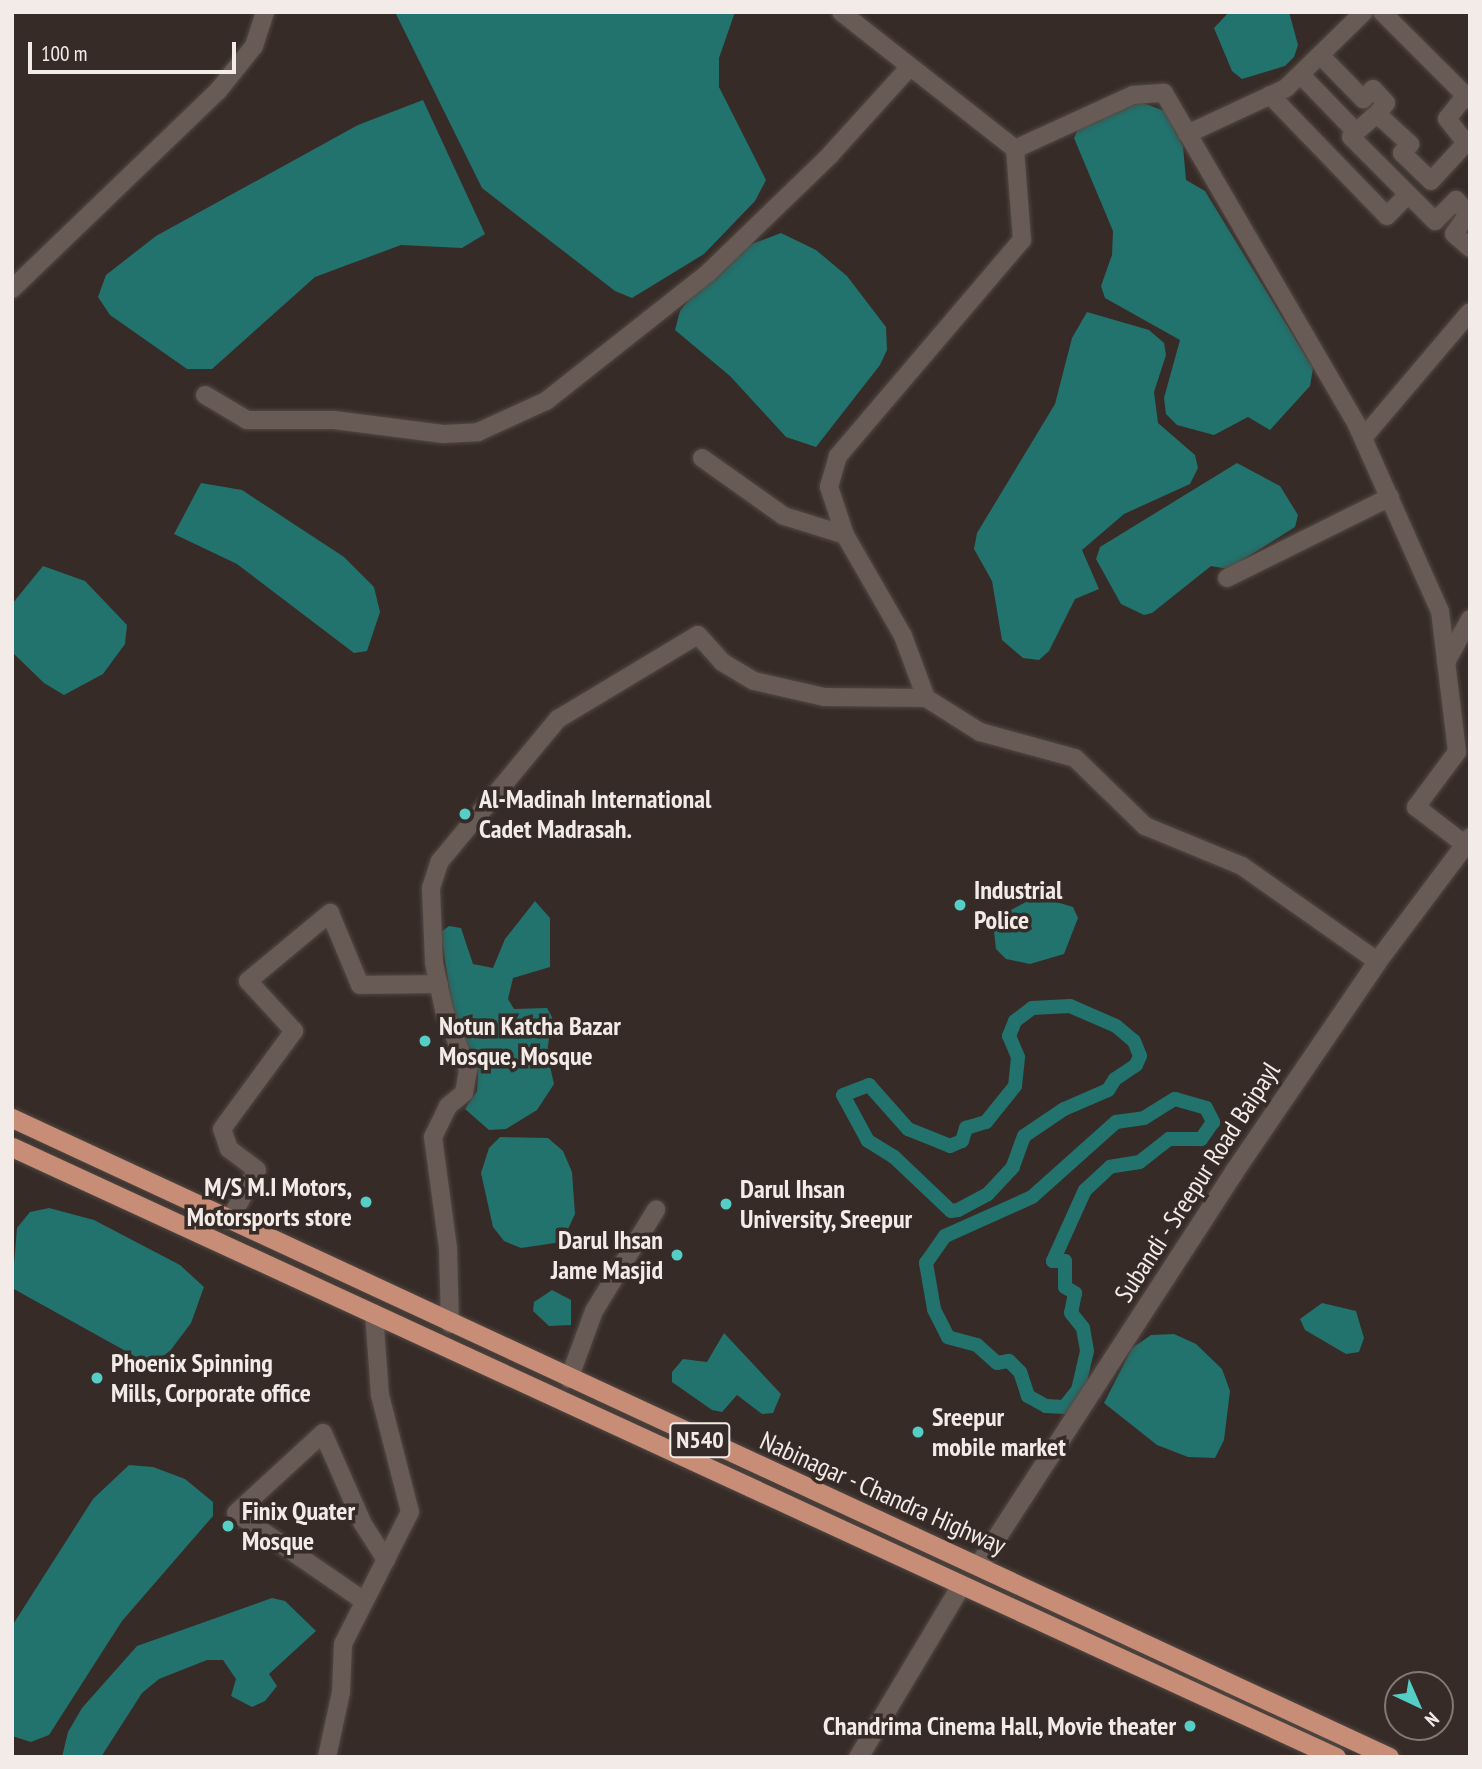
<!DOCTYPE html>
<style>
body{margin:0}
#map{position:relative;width:1482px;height:1769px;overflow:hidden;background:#372b27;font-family:"PT Sans Narrow",sans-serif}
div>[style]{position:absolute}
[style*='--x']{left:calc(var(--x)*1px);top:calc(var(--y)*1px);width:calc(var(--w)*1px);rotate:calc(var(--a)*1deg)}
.water>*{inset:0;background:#22726d}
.canal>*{height:14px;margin:-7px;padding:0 7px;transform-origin:7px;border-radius:7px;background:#22726d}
.roads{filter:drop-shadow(0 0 2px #514843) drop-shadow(0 0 2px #514843)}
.minor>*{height:18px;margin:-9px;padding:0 9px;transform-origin:9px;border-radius:9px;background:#685a55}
.tertiary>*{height:19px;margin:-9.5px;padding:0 9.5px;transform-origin:9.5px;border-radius:9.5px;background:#685a55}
.trunk>*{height:19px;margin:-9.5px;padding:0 9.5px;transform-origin:9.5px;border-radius:9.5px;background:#c88d76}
.dots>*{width:19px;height:19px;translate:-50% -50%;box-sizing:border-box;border:4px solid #372b27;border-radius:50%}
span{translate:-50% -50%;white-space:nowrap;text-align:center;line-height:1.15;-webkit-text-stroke:7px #372b27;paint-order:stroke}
.shield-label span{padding:2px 5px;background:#372b27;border:2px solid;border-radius:5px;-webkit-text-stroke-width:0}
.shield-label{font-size:24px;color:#f3ebe7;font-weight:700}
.poi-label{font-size:26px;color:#f3ebe7;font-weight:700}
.left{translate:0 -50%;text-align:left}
.right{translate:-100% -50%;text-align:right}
.street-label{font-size:26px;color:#f3ebe7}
.frame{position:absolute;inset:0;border:14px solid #f3ebe7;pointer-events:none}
.north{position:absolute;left:1384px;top:1671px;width:70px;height:70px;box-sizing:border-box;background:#372b27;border:2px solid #827874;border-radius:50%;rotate:136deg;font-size:19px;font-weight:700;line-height:28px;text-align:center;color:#f3ebe7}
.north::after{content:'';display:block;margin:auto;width:24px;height:32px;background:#55cec6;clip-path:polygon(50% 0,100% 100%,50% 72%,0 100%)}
.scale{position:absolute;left:28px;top:42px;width:208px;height:32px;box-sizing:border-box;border:4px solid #f3ebe7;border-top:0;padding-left:9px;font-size:21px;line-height:24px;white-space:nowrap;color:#f3ebe7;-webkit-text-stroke:5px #372b27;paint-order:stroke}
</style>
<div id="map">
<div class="water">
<div style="clip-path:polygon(395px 12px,735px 12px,719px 58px,719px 87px,766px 180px,755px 201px,704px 254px,632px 298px,615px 291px,482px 188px)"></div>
<div style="clip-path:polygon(1229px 12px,1289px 12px,1298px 45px,1294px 57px,1285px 66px,1242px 79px,1232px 71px,1214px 28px)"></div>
<div style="clip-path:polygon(423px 100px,485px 234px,462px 248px,401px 245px,315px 277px,212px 369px,187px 369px,110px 315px,98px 297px,106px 275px,156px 236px,358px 125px)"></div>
<div style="clip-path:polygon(1140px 102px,1165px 111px,1183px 146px,1186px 180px,1205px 191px,1313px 368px,1310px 386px,1270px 430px,1248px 417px,1214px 435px,1177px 425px,1166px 414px,1164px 398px,1180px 340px,1105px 298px,1101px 286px,1112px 255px,1113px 231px,1074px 138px,1080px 125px)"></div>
<div style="clip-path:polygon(781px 233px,816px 250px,847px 276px,886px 327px,887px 350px,880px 365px,816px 447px,786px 437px,730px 376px,675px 330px,680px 311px,695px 292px,749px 245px)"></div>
<div style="clip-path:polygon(1087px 312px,1149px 330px,1164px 343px,1166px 355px,1154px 392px,1158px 423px,1195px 455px,1198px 468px,1190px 484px,1124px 514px,1082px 550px,1099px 589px,1075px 599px,1049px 651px,1039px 660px,1023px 658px,1002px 640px,992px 581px,974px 549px,977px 533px,1055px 404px,1072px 338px)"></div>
<div style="clip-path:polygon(1237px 463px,1280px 486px,1298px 515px,1295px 527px,1228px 569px,1211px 566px,1152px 613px,1144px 615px,1121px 604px,1096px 559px,1100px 547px)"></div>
<div style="clip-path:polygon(201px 483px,242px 490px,344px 557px,374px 587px,380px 612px,367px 651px,354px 653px,237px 564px,174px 534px)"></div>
<div style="clip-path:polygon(43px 566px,85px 581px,127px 625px,125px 644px,103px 674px,64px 695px,44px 683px,12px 652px,12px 604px)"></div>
<div style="clip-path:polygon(1046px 899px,1073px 907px,1078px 918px,1064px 954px,1030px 964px,1006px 959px,996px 949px,994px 932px,1001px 915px,1028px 901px)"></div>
<div style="clip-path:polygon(535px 901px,550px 918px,550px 967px,513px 978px,508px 999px,514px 1009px,547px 1008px,552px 1017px,547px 1053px,554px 1084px,537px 1110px,506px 1129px,489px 1130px,465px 1109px,477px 1091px,478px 1074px,453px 1015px,441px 932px,449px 926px,461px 928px,473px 964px,493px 968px,505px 939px)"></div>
<div style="clip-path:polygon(500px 1137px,548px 1138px,563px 1151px,572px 1172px,575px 1214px,562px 1242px,521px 1248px,504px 1241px,493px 1227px,481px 1173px,489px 1148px)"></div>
<div style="clip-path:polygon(49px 1208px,94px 1220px,180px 1265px,204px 1287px,191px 1323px,170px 1351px,157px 1360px,140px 1359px,12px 1288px,17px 1228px,30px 1212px)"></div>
<div style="clip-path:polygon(552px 1290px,571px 1300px,571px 1325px,549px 1326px,533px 1311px,534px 1302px)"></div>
<div style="clip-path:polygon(1322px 1303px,1356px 1311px,1364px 1338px,1359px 1352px,1346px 1354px,1305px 1330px,1300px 1319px)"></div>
<div style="clip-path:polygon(724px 1333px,781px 1394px,773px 1413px,762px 1414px,737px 1395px,722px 1412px,712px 1410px,672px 1382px,672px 1372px,683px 1359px,707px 1362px)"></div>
<div style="clip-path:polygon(1174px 1334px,1196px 1344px,1222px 1369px,1230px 1391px,1224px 1440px,1215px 1458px,1188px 1457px,1157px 1445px,1104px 1403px,1132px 1348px,1151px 1335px)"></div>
<div style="clip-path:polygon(129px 1465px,153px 1467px,185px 1479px,213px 1502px,213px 1516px,122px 1621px,49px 1735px,31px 1742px,12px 1736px,12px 1626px,93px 1499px)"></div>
<div style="clip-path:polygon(272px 1598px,285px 1601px,316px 1631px,269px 1674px,277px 1686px,265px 1701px,252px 1707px,231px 1696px,236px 1679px,223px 1660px,207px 1660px,159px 1679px,142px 1693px,101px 1757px,62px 1757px,68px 1732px,82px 1708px,137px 1646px)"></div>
</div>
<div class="canal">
<div style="--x:1070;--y:1006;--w:50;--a:23.5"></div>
<div style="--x:1116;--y:1026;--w:23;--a:40"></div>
<div style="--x:1134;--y:1041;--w:16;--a:68"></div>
<div style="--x:1140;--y:1056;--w:10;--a:114"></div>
<div style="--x:1136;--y:1065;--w:25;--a:146"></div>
<div style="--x:1115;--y:1079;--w:13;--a:122"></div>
<div style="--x:1108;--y:1090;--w:48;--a:156.6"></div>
<div style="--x:1064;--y:1109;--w:48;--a:146"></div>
<div style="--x:1024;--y:1136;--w:33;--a:110"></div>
<div style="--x:1013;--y:1167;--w:37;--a:133"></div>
<div style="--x:988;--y:1194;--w:34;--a:152"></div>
<div style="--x:958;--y:1210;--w:7;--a:172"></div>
<div style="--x:951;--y:1211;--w:79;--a:-136.5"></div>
<div style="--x:894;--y:1157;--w:31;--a:-148"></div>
<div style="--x:868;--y:1141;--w:52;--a:-118.5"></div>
<div style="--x:843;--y:1095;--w:28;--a:-21"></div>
<div style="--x:869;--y:1085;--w:59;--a:48.4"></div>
<div style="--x:908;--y:1129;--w:45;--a:22"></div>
<div style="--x:950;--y:1146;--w:13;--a:-23"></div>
<div style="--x:962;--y:1141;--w:14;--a:-73"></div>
<div style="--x:966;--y:1128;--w:21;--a:-17"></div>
<div style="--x:986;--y:1122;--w:46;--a:-51.1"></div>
<div style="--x:1015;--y:1086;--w:29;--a:-84"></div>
<div style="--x:1018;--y:1057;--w:23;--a:-113"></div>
<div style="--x:1009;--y:1036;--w:16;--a:-68"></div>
<div style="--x:1015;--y:1021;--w:21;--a:-37"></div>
<div style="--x:1032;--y:1008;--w:38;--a:-3"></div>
<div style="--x:1175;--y:1099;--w:32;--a:16"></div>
<div style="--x:1206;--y:1108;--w:16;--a:63"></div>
<div style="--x:1213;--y:1122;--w:21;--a:125"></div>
<div style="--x:1201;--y:1139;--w:32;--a:180"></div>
<div style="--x:1169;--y:1139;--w:37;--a:142"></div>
<div style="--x:1140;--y:1162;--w:30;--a:171"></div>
<div style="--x:1110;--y:1167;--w:34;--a:137"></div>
<div style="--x:1085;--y:1190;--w:78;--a:114.3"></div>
<div style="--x:1053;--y:1261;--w:12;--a:0"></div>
<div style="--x:1065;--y:1261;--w:26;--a:90"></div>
<div style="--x:1065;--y:1287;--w:12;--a:31"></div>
<div style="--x:1075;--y:1293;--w:20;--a:101"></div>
<div style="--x:1071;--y:1313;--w:19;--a:51"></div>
<div style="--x:1083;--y:1328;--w:23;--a:80"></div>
<div style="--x:1087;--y:1351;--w:40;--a:103"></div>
<div style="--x:1078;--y:1390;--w:22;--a:129"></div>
<div style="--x:1064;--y:1407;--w:18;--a:-177"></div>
<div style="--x:1046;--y:1406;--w:21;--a:-151"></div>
<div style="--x:1028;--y:1396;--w:25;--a:-108"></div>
<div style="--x:1020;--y:1372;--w:16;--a:-135"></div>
<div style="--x:1009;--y:1361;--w:12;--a:171"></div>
<div style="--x:997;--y:1363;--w:27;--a:-138"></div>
<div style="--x:977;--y:1345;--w:30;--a:-165"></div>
<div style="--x:948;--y:1337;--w:31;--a:-117"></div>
<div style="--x:934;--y:1309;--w:47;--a:-99.9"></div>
<div style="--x:926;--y:1263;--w:33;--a:-55"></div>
<div style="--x:945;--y:1236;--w:95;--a:-24.1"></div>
<div style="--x:1032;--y:1197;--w:113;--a:-41.8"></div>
<div style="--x:1116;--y:1122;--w:28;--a:-8"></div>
<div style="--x:1144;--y:1118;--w:36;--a:-32"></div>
</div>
<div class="roads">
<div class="minor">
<div style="--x:841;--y:12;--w:221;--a:38.2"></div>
<div style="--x:1015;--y:149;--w:130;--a:-24.6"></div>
<div style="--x:1133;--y:95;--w:31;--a:-4"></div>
<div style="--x:1164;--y:93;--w:384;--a:59.8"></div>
<div style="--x:1357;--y:425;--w:204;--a:66"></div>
<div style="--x:1440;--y:611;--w:142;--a:83.1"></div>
<div style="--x:1457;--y:752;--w:69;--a:126.7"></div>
<div style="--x:1416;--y:807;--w:59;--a:37.5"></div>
<div style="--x:1382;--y:12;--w:124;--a:45"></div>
<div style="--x:1322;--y:57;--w:59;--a:45.7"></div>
<div style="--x:1363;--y:99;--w:14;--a:-45"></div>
<div style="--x:1373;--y:89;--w:19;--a:47"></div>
<div style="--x:1386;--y:103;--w:14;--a:129"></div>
<div style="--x:1301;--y:75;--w:79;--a:46"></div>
<div style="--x:1356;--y:132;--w:28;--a:-41"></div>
<div style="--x:1377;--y:114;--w:45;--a:42.3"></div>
<div style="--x:1410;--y:144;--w:12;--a:132"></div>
<div style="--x:1402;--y:153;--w:40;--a:44"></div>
<div style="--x:1431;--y:181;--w:52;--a:-47.4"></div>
<div style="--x:1466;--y:143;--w:31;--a:-128"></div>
<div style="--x:1447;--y:119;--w:29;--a:-52"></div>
<div style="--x:1270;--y:95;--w:168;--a:46"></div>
<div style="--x:1387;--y:216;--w:30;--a:-46"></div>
<div style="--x:1356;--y:132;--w:7;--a:135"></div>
<div style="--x:1351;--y:137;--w:119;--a:45"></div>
<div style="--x:1435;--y:221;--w:30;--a:-45"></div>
<div style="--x:1456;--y:200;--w:18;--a:49"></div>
<div style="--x:1468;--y:214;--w:24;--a:125"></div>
<div style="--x:1454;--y:234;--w:21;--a:41"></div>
<div style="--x:1187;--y:134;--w:109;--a:-24.9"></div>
<div style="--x:1286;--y:88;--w:109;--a:-44.3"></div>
<div style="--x:12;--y:289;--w:286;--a:-43.9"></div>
<div style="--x:218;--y:91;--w:58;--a:-51.3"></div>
<div style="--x:254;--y:46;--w:36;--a:-72"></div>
<div style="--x:205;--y:395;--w:49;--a:30.8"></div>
<div style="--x:247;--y:420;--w:87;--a:0"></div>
<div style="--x:334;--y:420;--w:110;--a:7.3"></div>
<div style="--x:443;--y:434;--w:35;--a:-3"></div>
<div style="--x:478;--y:432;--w:75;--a:-24.5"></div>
<div style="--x:546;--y:401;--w:206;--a:-38.3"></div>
<div style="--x:708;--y:273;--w:170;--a:-44"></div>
<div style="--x:830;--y:155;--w:118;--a:-47.8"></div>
<div style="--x:1363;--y:438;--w:165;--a:-49.7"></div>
<div style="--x:702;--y:458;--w:100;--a:35.3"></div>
<div style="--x:784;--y:516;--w:64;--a:17.3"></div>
<div style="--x:845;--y:535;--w:116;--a:60.1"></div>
<div style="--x:903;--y:636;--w:66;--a:69.6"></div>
<div style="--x:926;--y:698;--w:64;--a:32.2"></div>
<div style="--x:980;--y:732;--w:98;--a:15.3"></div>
<div style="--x:1075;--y:758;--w:98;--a:44.2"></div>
<div style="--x:1145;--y:826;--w:105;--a:22.4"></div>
<div style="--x:1242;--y:866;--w:165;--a:35.1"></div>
<div style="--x:845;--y:535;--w:51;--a:-108.4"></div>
<div style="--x:829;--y:487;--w:32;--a:-74"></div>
<div style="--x:838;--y:456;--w:284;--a:-49.6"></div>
<div style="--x:1022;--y:240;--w:91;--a:-94.4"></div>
<div style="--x:1227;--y:578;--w:182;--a:-26.4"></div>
<div style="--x:1446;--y:662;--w:49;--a:-60.8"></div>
<div style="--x:229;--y:1221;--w:58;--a:-61.2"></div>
<div style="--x:257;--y:1170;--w:35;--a:-143"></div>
<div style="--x:229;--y:1149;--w:21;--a:-109"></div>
<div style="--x:222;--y:1129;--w:122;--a:-53.7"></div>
<div style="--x:294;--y:1031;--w:68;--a:-132.6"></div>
<div style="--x:248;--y:981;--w:107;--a:-39.7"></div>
<div style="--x:330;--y:913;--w:78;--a:67.4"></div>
<div style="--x:360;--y:985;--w:79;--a:-0.7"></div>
<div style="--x:450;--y:1324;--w:76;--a:-91.5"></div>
<div style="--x:448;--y:1248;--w:112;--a:-97.7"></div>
<div style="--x:433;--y:1137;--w:34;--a:-64"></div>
<div style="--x:448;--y:1106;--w:21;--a:-39"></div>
<div style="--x:464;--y:1093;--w:23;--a:-80"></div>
<div style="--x:468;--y:1070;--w:65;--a:-111.8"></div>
<div style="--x:444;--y:1010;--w:48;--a:-102"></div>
<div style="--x:434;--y:963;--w:75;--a:-92.3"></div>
<div style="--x:431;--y:888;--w:28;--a:-72"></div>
<div style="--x:440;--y:861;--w:185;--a:-50.3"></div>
<div style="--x:558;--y:719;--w:163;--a:-31"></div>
<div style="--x:698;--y:635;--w:36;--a:48"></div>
<div style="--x:722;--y:662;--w:37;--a:31"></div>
<div style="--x:754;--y:681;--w:72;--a:12.9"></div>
<div style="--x:824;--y:697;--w:102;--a:0.6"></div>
<div style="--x:569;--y:1379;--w:72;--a:-69.8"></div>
<div style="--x:594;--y:1311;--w:119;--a:-58.5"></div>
<div style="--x:364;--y:1601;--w:155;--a:-145.5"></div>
<div style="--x:236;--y:1513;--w:118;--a:-42.6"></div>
<div style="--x:323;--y:1433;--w:99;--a:66.3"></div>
<div style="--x:363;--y:1524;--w:43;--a:57.4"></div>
<div style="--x:327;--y:1757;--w:66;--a:-77.8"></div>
<div style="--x:341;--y:1692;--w:48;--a:-87.6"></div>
<div style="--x:343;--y:1644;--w:148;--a:-63.1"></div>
<div style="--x:410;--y:1512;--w:121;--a:-104.4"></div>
<div style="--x:380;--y:1395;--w:82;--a:-94.2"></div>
</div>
<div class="tertiary">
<div style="--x:979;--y:1564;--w:468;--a:-57"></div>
<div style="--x:1234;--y:1171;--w:254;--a:-55.7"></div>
<div style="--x:1377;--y:961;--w:155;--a:-53.1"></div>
<div style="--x:858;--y:1757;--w:200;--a:-59.1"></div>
</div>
<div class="trunk">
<div style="--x:12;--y:1118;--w:1518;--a:24.89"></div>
<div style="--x:12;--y:1147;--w:1458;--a:24.74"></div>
</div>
</div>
<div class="dots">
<div style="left:465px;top:814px;background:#55cec6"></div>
<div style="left:960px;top:905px;background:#55cec6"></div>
<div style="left:425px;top:1041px;background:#55cec6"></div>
<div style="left:366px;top:1202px;background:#55cec6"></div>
<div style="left:726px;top:1204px;background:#55cec6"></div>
<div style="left:677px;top:1255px;background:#55cec6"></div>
<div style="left:97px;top:1378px;background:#55cec6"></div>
<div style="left:918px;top:1432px;background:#55cec6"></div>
<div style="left:228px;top:1526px;background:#55cec6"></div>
<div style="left:1190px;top:1726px;background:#55cec6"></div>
</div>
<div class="shield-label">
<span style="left:700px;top:1440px">N540</span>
</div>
<div class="poi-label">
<span class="left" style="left:479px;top:814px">Al-Madinah International<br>Cadet Madrasah.</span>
<span class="left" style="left:974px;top:905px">Industrial<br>Police</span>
<span class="left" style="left:439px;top:1041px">Notun Katcha Bazar<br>Mosque, Mosque</span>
<span class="right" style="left:352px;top:1202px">M/S M.I Motors,<br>Motorsports store</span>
<span class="left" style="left:740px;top:1204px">Darul Ihsan<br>University, Sreepur</span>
<span class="right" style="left:663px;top:1255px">Darul Ihsan<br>Jame Masjid</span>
<span class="left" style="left:111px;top:1378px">Phoenix Spinning<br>Mills, Corporate office</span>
<span class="left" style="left:932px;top:1432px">Sreepur<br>mobile market</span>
<span class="left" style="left:242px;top:1526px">Finix Quater<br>Mosque</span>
<span class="right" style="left:1176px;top:1726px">Chandrima Cinema Hall, Movie theater</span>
</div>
<div class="street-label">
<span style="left:1197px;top:1182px;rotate:-57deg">Subandi - Sreepur Road Baipayl</span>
<span style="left:883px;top:1493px;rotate:24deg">Nabinagar - Chandra Highway</span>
</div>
<div class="frame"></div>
<div class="north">N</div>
<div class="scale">100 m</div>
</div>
